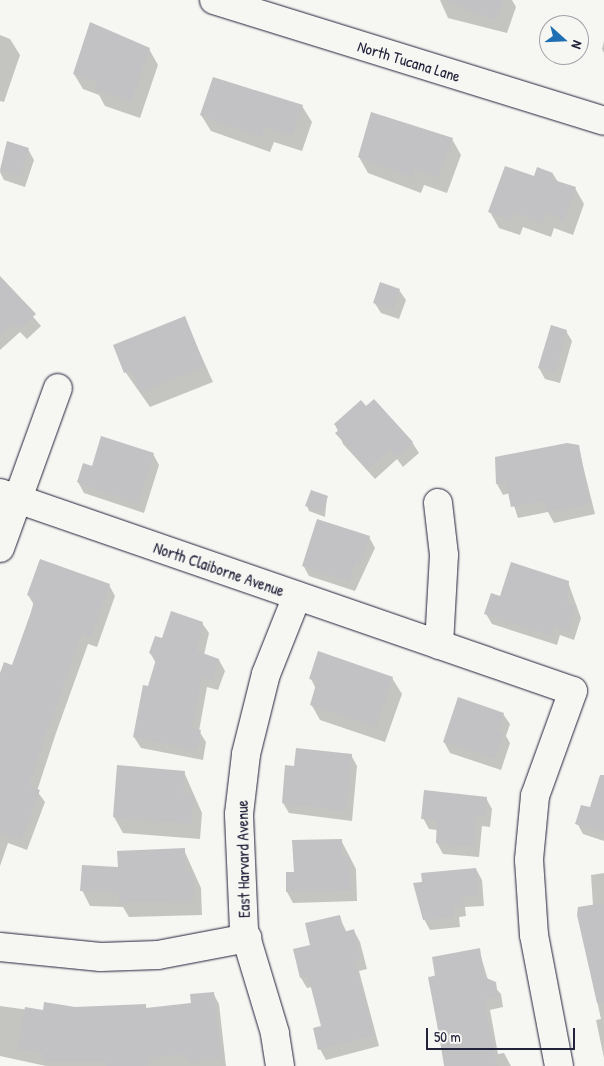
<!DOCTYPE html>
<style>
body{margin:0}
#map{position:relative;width:604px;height:1066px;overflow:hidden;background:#f6f6f2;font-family:"Patrick Hand",sans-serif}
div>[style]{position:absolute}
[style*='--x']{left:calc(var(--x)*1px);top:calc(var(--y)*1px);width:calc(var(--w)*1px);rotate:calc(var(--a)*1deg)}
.shadow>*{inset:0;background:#0003}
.building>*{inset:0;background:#c2c2c4}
.roads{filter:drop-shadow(0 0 1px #22223b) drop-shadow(0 0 1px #22223b)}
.minor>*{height:28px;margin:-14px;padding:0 14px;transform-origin:14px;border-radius:14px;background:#f6f6f2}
span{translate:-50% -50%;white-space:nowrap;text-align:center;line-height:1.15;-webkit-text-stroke:4.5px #f6f6f2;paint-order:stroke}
.street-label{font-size:16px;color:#22223b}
.north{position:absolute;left:539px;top:15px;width:50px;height:50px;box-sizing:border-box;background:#f6f6f2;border:1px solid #a1a1a9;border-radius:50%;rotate:110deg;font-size:14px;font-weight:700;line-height:20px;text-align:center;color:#22223b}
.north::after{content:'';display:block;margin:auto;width:18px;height:22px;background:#1f6fb2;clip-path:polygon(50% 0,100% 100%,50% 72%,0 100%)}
.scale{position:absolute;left:426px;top:1028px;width:149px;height:22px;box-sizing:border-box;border:2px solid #22223b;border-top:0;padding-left:6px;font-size:15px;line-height:18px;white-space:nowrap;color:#22223b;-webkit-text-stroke:4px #f6f6f2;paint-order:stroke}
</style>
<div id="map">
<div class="shadow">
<div style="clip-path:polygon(440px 0,512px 0,516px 7px,507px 33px,448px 18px)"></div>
<div style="clip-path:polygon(91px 24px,149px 49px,158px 65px,140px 118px,105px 106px,99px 95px,83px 89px,74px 74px)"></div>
<div style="clip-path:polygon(0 35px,10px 39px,20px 55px,4px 102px,0 101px)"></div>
<div style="clip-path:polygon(604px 41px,604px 53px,602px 49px)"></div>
<div style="clip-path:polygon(214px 79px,302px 106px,312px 122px,302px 151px,274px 142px,270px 152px,211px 131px,201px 115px)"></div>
<div style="clip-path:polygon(452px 139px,461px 155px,447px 193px,424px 185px,421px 193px,368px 173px,359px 157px)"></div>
<div style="clip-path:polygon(7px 142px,28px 149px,34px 160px,25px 187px,4px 180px,0 172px)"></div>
<div style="clip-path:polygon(553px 174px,558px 182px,575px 188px,584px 204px,573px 235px,554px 228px,551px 237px,523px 227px,520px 235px,499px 228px,490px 212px)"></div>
<div style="clip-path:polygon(0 278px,41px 326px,27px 339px,20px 332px,0 350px)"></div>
<div style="clip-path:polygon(399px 290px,406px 300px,399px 319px,381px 313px,374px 302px)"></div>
<div style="clip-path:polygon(184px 318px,213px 382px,150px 407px,126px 373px,115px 346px)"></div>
<div style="clip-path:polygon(566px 331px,572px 341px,560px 383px,545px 379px,539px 368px)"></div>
<div style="clip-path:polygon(366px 408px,412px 442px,419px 453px,403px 467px,397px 459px,375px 479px,343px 444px,335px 424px)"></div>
<div style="clip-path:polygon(578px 446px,595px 514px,554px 523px,548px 512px,518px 518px,510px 493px,503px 495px,497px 484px,496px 458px)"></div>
<div style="clip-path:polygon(153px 454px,159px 465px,144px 513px,84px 493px,78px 482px,92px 467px)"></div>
<div style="clip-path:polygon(327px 497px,325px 517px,309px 511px,307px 506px)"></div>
<div style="clip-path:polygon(369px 537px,375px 548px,355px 591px,309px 576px,303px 565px)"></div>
<div style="clip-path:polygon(568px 582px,581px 618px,574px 640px,560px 635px,557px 645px,492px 624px,486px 614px,500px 598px)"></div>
<div style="clip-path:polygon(109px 585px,115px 596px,97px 647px,88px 644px,56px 733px,37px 791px,45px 802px,27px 850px,8px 843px,0 866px,0 676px,12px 667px,34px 605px,28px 595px)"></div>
<div style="clip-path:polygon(202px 623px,209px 633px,204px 655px,219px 660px,225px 671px,218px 690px,207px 687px,199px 731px,206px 742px,203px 760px,141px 748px,134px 737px,156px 663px,150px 653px,163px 640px)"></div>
<div style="clip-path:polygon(392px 678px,402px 694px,385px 742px,320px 720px,311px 704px,316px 689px,311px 679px)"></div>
<div style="clip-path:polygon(503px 714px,510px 724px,506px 736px,510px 743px,501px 770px,450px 753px,444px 742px)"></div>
<div style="clip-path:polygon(351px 755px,357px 766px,352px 821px,289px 813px,283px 803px,295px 768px)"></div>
<div style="clip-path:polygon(184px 772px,202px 813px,200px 839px,123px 833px,114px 817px)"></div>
<div style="clip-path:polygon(604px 779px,604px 841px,583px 834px,577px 823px,591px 809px)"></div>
<div style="clip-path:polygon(486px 798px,492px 809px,490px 827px,482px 826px,479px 857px,443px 854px,437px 843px,437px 830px,429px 829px,423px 818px)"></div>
<div style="clip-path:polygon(341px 840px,356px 869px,357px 901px,293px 903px,287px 892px,287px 873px,295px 873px)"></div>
<div style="clip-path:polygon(184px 850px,201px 888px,202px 915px,129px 917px,123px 907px,90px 906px,82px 890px,119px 868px)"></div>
<div style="clip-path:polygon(476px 869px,482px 880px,484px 906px,465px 907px,466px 916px,459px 917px,460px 927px,430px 930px,424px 919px)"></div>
<div style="clip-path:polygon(604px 873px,604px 1058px,596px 1020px,601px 1019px,578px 915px,593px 906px,591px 875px)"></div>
<div style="clip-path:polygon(339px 916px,347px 933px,354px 931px,360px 942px,367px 969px,359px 971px,379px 1046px,326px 1060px,320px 1049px,322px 1027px,312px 987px,307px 988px,301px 978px,312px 946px)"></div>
<div style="clip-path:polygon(479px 950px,488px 980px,501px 994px,503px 1007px,490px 1010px,498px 1054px,504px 1053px,511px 1066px,444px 1066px,430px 978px)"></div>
<div style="clip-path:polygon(213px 993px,219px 1004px,226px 1066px,46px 1066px,0 1056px,0 1006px,44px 1012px,145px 1005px,147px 1009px,193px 1004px)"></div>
</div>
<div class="building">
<div style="clip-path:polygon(445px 0,504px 0,498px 18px,492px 19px)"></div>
<div style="clip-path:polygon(90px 22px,150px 48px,131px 102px,95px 90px,97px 82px,73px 74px)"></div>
<div style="clip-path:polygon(213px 77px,303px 105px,293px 136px,265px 127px,261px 137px,200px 115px)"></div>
<div style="clip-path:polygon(371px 112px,453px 138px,438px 178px,415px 169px,412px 178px,358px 157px)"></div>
<div style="clip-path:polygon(7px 141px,29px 148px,19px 177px,0 170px)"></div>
<div style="clip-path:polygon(505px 166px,534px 176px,537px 167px,553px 173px,551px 179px,576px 187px,564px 220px,545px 213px,542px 222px,514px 212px,511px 220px,488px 212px)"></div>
<div style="clip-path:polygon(0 276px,36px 314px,20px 329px,14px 322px,0 334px)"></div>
<div style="clip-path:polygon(380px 282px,400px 289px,393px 309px,373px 303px)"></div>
<div style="clip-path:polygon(185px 316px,205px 366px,140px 392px,132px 370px,124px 373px,113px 345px)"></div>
<div style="clip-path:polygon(551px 325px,567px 330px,554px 373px,538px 368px)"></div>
<div style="clip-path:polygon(374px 399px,413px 442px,397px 457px,390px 449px,368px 469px,335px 433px,339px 430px,334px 424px,361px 400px,366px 406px)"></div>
<div style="clip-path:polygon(101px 436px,154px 453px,138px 503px,77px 482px,83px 463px,92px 466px)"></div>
<div style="clip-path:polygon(567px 443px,579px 445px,590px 504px,547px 512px,544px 501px,511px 507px,506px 482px,496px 484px,495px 457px)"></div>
<div style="clip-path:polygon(311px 490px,328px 496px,323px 512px,305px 506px)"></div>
<div style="clip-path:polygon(317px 519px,370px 536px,361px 564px,355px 563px,349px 581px,302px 566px)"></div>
<div style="clip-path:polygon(40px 559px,110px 584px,91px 637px,82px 634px,50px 722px,29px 786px,40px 790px,21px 840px,0 832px,0 673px,4px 662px,12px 665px,30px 615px,35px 598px,27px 595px)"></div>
<div style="clip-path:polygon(511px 562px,569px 581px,567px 604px,576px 606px,569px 630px,554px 625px,551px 635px,484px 614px,491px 593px,500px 596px)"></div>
<div style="clip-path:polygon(171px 611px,203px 622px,197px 651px,219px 659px,212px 680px,202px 677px,192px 728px,201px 730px,197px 750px,133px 737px,143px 685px,148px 686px,157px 656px,149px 653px,155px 636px,162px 638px)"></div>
<div style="clip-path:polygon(318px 651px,393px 677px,376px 727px,310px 705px,317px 681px,309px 679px)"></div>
<div style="clip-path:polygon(458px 697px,504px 713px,499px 730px,504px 732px,495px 759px,443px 742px)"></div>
<div style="clip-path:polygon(296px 748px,352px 754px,346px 811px,282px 803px,285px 765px,294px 766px)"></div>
<div style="clip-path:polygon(117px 765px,185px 771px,183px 795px,194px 795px,191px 824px,113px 817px)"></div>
<div style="clip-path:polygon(600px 775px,604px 775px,604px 833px,575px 824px,581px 805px,590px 807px)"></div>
<div style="clip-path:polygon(424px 790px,487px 797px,485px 817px,476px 816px,473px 847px,436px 843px,437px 820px,421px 819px)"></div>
<div style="clip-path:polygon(342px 839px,342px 857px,350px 857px,351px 890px,286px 892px,286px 872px,294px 872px,292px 840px)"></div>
<div style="clip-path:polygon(185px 848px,185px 872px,193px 872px,194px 900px,119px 903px,119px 892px,80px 891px,82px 865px,118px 867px,117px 851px)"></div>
<div style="clip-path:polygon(476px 868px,479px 895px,460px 897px,461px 906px,453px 906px,454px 917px,423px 920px,413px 883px,422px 882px,421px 873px)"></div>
<div style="clip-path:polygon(604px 903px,604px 1002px,597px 1003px,577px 915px,578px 907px)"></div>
<div style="clip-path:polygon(340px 915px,344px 932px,354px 929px,361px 959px,354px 960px,374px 1035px,318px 1050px,313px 1028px,321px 1026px,308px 976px,300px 978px,293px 949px,310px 945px,305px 923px)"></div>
<div style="clip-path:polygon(480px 948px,484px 977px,496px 982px,498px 997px,484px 999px,497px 1066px,445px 1066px,428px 977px,435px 976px,432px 957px)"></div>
<div style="clip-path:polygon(214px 992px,221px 1058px,188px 1062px,187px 1054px,148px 1058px,148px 1066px,106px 1066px,106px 1062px,41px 1061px,43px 1053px,18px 1049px,25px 1007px,43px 1010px,44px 1002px,75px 1007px,146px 1004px,146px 1008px,191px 1003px,190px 994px)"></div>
</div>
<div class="roads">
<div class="minor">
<div style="--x:214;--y:0;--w:408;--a:17.2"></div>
<div style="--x:0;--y:493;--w:606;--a:19.06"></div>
<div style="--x:573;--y:691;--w:112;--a:109.9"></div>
<div style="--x:535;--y:796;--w:64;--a:95.4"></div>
<div style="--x:529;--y:860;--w:75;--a:86.2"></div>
<div style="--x:534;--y:935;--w:133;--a:79.2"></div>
<div style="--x:438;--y:503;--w:52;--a:83.4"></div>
<div style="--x:444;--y:555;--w:90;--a:93.2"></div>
<div style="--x:0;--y:548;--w:170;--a:-70.1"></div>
<div style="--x:0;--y:947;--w:101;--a:5.7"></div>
<div style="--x:101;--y:957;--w:57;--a:-2"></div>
<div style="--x:158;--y:955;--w:91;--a:-10.8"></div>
<div style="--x:280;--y:1066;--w:33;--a:-99"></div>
<div style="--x:275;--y:1033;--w:108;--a:-106.8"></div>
<div style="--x:244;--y:930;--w:116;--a:-92.5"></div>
<div style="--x:239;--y:814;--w:60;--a:-83.3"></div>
<div style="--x:246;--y:754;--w:82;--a:-76"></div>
<div style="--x:266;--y:674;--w:84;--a:-68.3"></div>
</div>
</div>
<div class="street-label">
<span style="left:409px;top:61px;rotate:17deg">North Tucana Lane</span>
<span style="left:219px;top:569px;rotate:19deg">North Claiborne Avenue</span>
<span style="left:243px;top:859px;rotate:-91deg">East Harvard Avenue</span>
</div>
<div class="north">N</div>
<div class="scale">50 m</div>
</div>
